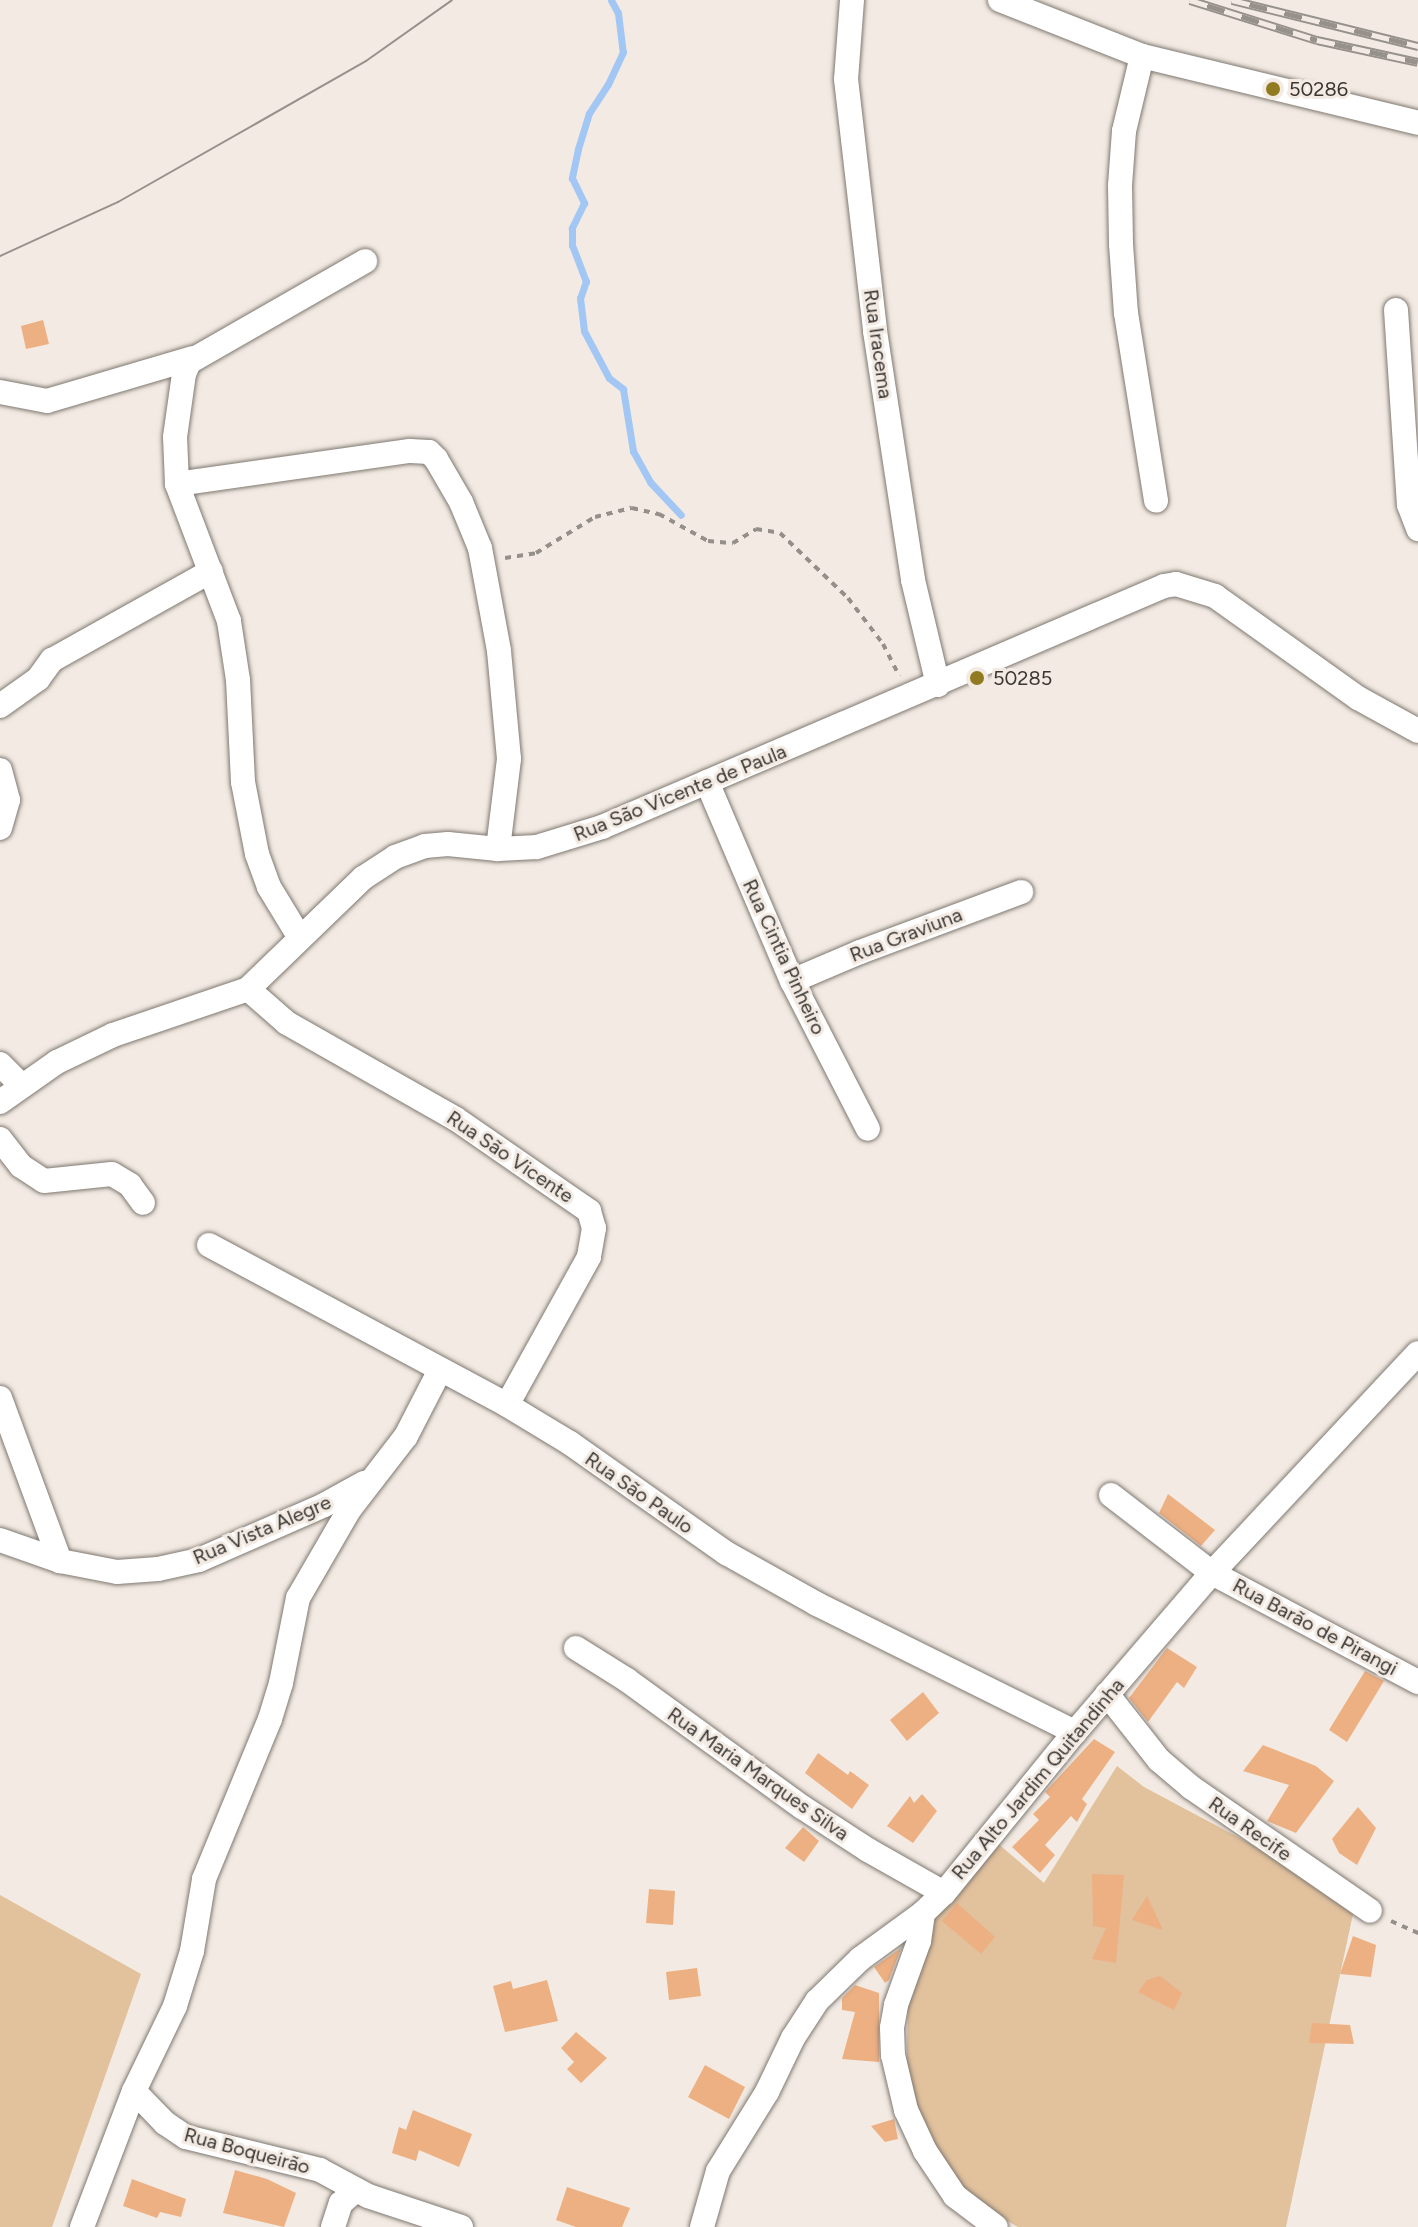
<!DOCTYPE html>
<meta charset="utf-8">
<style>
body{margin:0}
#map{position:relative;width:1418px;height:2227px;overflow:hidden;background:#f3ebe3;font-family:Figtree,sans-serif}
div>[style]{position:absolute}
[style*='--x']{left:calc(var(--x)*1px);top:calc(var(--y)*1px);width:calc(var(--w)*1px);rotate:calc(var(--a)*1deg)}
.green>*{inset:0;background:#e2c19d}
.stream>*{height:7px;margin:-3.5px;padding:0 3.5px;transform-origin:3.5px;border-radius:3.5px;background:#a2c7f4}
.building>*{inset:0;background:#edb082}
.path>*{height:4px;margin-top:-2px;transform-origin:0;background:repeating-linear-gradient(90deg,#948f89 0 6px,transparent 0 12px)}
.roads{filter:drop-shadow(0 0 2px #7f7871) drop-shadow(0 0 2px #7f7871)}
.street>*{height:24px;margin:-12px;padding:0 12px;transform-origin:12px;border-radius:12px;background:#fff}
.tram>*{height:2px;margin:-1px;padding:0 1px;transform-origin:1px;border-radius:1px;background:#97918c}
.rail>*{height:9px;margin-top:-4.5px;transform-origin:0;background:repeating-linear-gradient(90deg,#f3ebe3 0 18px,#97918c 0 36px);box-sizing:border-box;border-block:2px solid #97918c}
.dots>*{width:22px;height:22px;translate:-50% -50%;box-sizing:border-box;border:4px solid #f3ebe3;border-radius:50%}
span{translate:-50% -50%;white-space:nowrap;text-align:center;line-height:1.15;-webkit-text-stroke:6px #f3ebe3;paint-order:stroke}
.poi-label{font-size:20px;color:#393633}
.left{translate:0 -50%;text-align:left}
.street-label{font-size:20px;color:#393633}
</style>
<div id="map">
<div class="green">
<div style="clip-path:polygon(1117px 1766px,1144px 1787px,1356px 1900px,1286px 2227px,1018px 2227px,954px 2191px,906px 2105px,908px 1996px,927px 1925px,995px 1841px,1044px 1883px)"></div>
<div style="clip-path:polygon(0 1895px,141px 1974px,52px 2227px,0 2227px)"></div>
</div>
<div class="stream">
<div style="--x:611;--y:0;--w:15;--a:62"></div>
<div style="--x:618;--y:13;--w:39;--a:83"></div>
<div style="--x:623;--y:52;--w:35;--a:115"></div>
<div style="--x:608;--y:84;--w:35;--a:123"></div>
<div style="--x:589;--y:113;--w:38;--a:107"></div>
<div style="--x:578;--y:149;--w:30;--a:102"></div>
<div style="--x:572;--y:178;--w:28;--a:64"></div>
<div style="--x:584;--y:203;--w:28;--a:116"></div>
<div style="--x:572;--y:228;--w:17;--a:90"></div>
<div style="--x:572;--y:245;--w:39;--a:69"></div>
<div style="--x:586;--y:281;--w:18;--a:109"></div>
<div style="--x:580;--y:298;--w:33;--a:83"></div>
<div style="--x:584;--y:331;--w:53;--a:62"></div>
<div style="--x:609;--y:378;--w:18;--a:38"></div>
<div style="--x:623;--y:389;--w:63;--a:80.8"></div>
<div style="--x:633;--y:451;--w:35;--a:61"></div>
<div style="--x:650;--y:482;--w:45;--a:46.8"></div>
</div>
<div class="building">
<div style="clip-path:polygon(43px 320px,49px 344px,26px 349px,21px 326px)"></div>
<div style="clip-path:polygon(1168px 1494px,1215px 1530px,1201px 1546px,1159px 1513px)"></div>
<div style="clip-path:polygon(1167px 1648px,1197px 1667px,1184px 1688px,1177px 1682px,1148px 1722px,1129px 1698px)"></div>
<div style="clip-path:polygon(1365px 1671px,1384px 1681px,1347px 1742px,1329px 1730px)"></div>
<div style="clip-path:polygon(923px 1692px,939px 1713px,907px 1741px,890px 1720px)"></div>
<div style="clip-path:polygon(1094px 1739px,1115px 1752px,1082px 1799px,1087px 1804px,1077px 1822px,1071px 1816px,1045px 1845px,1055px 1855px,1040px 1873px,1012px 1847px,1039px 1820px,1033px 1814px,1050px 1797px,1045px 1792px)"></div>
<div style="clip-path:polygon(1263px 1745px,1316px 1766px,1334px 1781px,1296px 1833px,1267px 1821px,1289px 1785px,1243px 1771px)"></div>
<div style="clip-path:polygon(818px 1753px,848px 1775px,850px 1771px,869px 1785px,852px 1809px,805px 1773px)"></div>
<div style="clip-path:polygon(922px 1794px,937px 1811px,913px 1843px,887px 1826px,910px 1796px,914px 1803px)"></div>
<div style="clip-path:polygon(1358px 1807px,1376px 1828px,1357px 1865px,1339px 1853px,1332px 1839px)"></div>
<div style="clip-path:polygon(803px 1827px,819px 1841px,804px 1862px,785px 1848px)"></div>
<div style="clip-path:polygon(1092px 1874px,1124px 1875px,1116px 1963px,1092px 1959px,1106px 1928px,1093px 1926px)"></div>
<div style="clip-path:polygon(649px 1889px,675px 1891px,673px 1925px,646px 1923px)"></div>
<div style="clip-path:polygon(1147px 1896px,1163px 1930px,1132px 1920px)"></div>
<div style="clip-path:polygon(957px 1903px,995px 1937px,981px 1954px,942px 1921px)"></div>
<div style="clip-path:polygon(1353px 1936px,1376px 1945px,1371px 1977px,1340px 1974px)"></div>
<div style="clip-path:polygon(901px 1948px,889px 1980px,885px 1983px,874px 1967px)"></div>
<div style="clip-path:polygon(697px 1968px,701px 1996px,669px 2000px,666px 1972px)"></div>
<div style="clip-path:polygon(1160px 1976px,1182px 1993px,1174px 2010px,1138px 1992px,1147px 1980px)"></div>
<div style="clip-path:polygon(547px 1980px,558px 2021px,505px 2032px,493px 1986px,511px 1981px,513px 1989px)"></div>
<div style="clip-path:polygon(855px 1985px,879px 1993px,879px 2062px,842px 2059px,855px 2012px,842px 2010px,842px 1998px)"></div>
<div style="clip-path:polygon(1312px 2023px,1350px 2025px,1354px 2044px,1309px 2043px)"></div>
<div style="clip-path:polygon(576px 2032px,607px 2058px,581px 2083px,567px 2069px,574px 2062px,561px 2048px)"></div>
<div style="clip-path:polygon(705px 2065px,745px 2087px,729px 2119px,688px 2097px)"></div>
<div style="clip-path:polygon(413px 2110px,472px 2134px,459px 2167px,419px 2150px,416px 2161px,392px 2153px,399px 2127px,406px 2130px)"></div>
<div style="clip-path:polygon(894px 2119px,898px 2139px,885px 2142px,871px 2126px)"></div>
<div style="clip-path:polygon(235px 2170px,267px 2179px,296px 2193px,284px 2227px,223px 2213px)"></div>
<div style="clip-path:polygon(132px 2179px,186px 2199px,181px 2217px,160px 2212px,157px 2218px,123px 2206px)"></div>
<div style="clip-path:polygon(567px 2187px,630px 2208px,622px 2227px,576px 2227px,556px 2220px)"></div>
</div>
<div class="path">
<div style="--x:505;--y:558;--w:31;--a:-9"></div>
<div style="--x:536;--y:553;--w:69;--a:-31.4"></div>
<div style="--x:595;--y:517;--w:38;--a:-14"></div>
<div style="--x:632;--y:508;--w:28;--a:13"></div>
<div style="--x:659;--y:514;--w:56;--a:28.9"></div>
<div style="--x:708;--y:541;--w:25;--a:5"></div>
<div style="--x:733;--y:543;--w:27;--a:-31"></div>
<div style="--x:756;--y:529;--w:24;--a:9"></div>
<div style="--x:780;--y:533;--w:94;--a:43.7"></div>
<div style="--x:848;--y:598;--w:58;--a:52.7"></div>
<div style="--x:883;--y:644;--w:36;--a:63"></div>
<div style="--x:1391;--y:1921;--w:30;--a:24"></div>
</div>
<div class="roads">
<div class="street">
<div style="--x:852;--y:0;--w:79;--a:94.3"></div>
<div style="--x:846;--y:79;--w:254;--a:83.4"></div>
<div style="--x:875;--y:331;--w:252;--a:81.3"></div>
<div style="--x:913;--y:580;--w:108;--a:76.6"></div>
<div style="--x:1000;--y:0;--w:153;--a:21.5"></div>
<div style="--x:1142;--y:56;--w:284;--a:13.6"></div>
<div style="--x:1142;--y:56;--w:77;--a:103.5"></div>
<div style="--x:1124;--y:131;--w:55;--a:94.2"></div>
<div style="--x:1120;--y:186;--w:58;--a:89"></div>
<div style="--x:1121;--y:244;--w:69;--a:85.9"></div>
<div style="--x:1126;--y:313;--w:190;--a:80.9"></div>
<div style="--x:1396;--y:310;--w:195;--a:86.2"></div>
<div style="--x:1409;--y:505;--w:26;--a:69"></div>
<div style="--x:0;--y:392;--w:48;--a:10.8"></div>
<div style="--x:47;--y:401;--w:152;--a:-16.4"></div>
<div style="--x:177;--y:484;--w:235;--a:-8.1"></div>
<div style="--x:410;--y:451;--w:19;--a:3"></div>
<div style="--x:429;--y:452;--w:10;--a:45"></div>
<div style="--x:436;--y:459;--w:50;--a:59.8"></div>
<div style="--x:461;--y:502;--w:50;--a:67.6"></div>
<div style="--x:480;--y:548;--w:105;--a:79.5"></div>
<div style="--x:499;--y:651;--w:108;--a:84.7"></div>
<div style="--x:509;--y:759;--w:91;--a:97"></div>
<div style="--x:0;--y:706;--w:47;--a:-35.4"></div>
<div style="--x:38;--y:679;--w:24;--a:-54"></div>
<div style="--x:52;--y:660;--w:182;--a:-29.2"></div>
<div style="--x:0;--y:770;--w:31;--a:75"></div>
<div style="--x:8;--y:800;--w:29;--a:106"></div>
<div style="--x:707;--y:782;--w:216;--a:66.9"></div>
<div style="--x:792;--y:981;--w:166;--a:62.8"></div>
<div style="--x:300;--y:938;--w:60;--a:-121.3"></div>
<div style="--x:269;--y:887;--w:35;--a:-110"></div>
<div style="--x:257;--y:854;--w:73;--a:-101"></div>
<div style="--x:243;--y:782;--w:102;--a:-92.8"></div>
<div style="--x:238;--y:680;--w:60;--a:-98.7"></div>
<div style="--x:229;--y:621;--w:147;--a:-110.8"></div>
<div style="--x:177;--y:484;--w:47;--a:-92.4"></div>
<div style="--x:175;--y:437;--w:64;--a:-81.9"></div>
<div style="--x:184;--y:374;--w:13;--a:-67"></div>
<div style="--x:189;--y:362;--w:203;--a:-29.8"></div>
<div style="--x:792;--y:981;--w:74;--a:-23.1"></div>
<div style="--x:860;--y:952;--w:172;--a:-20.4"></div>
<div style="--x:248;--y:989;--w:52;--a:41.1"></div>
<div style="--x:287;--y:1023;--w:194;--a:29.6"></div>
<div style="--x:456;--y:1119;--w:162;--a:34.7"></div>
<div style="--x:589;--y:1211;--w:18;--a:74"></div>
<div style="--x:594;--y:1228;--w:29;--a:100"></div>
<div style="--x:589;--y:1257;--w:169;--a:119"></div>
<div style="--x:0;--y:1064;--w:30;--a:45"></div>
<div style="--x:0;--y:1102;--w:70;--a:-35.1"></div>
<div style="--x:57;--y:1062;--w:62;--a:-25.7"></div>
<div style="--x:113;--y:1035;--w:143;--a:-18.8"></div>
<div style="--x:248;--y:989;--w:160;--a:-44"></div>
<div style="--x:363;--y:878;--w:38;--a:-33"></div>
<div style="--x:395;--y:857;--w:32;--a:-20"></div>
<div style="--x:425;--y:846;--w:23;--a:-5"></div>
<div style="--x:448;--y:844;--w:50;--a:5.7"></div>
<div style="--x:498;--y:849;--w:39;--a:-3"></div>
<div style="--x:537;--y:847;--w:68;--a:-17.1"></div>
<div style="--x:602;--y:827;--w:611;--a:-23.21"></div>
<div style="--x:1164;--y:586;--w:12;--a:-9"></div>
<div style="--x:1176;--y:584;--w:41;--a:17.1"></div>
<div style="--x:1215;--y:596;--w:176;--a:35.5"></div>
<div style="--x:1358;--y:698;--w:68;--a:28.8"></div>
<div style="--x:0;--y:1139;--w:34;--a:52"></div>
<div style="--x:21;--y:1166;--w:27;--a:33"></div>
<div style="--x:44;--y:1181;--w:68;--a:-5.9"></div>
<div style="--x:112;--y:1174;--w:21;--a:31"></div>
<div style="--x:130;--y:1185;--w:22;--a:54"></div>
<div style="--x:209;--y:1245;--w:338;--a:28.2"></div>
<div style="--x:507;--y:1405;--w:74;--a:31.1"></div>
<div style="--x:570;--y:1443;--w:191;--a:35.2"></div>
<div style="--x:726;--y:1553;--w:104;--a:29.3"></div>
<div style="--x:817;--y:1604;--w:288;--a:26.4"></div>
<div style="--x:0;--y:1398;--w:174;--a:69.8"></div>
<div style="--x:1111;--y:1495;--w:128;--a:37.7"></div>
<div style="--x:1212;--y:1573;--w:233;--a:27.9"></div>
<div style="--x:0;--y:1540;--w:64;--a:19.3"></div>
<div style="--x:60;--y:1561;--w:58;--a:10.9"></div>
<div style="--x:117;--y:1572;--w:41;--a:-4.2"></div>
<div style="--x:158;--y:1569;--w:42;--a:-12.4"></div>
<div style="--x:199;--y:1560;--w:137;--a:-23.7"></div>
<div style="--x:324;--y:1505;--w:46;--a:-28.8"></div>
<div style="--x:576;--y:1648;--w:60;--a:32.1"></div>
<div style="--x:627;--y:1680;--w:216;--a:36"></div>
<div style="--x:802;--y:1807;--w:79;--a:33.1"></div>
<div style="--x:868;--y:1850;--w:87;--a:29.5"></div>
<div style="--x:1107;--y:1694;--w:84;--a:51.8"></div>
<div style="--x:1159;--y:1760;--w:43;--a:40.3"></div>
<div style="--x:1192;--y:1788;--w:216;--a:34.6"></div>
<div style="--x:923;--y:1913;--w:28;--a:98"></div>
<div style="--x:919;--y:1941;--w:68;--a:109.8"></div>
<div style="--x:896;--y:2005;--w:23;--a:100"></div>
<div style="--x:892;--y:2028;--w:27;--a:88"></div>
<div style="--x:893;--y:2055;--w:57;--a:76.7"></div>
<div style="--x:906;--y:2110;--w:45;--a:65.1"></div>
<div style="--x:925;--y:2151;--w:54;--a:56.3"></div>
<div style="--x:955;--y:2196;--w:51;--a:37.1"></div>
<div style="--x:134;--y:2091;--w:45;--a:45.9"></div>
<div style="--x:165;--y:2123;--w:25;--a:34"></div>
<div style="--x:186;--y:2137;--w:138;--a:13.8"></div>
<div style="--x:320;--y:2170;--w:55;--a:28.4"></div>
<div style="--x:368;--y:2196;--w:98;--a:18.4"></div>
<div style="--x:82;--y:2227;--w:146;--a:-69.1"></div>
<div style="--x:134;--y:2091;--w:94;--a:-64.2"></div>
<div style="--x:175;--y:2006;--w:58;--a:-72.8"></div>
<div style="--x:192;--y:1951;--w:73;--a:-80.5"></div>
<div style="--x:204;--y:1879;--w:173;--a:-67.6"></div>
<div style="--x:270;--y:1719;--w:38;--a:-73"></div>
<div style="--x:281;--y:1683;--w:87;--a:-78.7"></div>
<div style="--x:298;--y:1598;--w:102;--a:-59.9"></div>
<div style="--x:349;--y:1510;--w:93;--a:-52.4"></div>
<div style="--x:406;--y:1436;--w:74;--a:-62.7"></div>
<div style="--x:333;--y:2227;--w:25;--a:-72"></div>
<div style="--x:341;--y:2203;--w:20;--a:-41"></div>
<div style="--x:702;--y:2227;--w:58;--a:-74.1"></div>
<div style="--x:718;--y:2171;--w:93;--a:-58.2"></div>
<div style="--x:767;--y:2092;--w:60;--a:-64.3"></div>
<div style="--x:793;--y:2038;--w:44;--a:-57"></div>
<div style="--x:817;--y:2001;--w:60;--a:-44.3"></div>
<div style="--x:860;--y:1959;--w:78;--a:-36.1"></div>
<div style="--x:923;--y:1913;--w:29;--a:-44"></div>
<div style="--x:944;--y:1893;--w:208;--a:-50.9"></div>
<div style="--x:1075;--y:1732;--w:210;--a:-49.3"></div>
<div style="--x:1212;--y:1573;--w:301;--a:-46.9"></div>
</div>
</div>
<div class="tram">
<div style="--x:0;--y:256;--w:130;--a:-24.6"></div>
<div style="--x:118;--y:202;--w:285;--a:-29.6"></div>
<div style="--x:366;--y:61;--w:105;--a:-35.3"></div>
</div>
<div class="rail">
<div style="--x:1190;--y:0;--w:133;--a:17.5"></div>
<div style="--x:1317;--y:40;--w:103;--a:12.3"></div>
<div style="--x:1232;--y:0;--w:192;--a:13.9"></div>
</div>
<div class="dots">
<div style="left:1273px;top:89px;background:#907b21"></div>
<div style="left:977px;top:678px;background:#907b21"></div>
</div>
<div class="poi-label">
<span class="left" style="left:1289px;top:89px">50286</span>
<span class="left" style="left:993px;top:678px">50285</span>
</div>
<div class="street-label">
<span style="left:878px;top:344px;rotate:82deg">Rua Iracema</span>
<span style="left:680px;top:793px;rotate:-22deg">Rua São Vicente de Paula</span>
<span style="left:906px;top:935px;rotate:-21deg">Rua Graviuna</span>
<span style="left:784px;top:957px;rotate:65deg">Rua Cintia Pinheiro</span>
<span style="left:510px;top:1157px;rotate:34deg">Rua São Vicente</span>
<span style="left:639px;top:1493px;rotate:35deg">Rua São Paulo</span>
<span style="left:262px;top:1530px;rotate:-23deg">Rua Vista Alegre</span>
<span style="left:1315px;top:1627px;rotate:28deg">Rua Barão de Pirangi</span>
<span style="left:758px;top:1774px;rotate:35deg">Rua Maria Marques Silva</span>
<span style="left:1038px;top:1779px;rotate:-50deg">Rua Alto Jardim Quitandinha</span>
<span style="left:1250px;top:1829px;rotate:35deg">Rua Recife</span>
<span style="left:247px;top:2151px;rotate:15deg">Rua Boqueirão</span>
</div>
</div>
